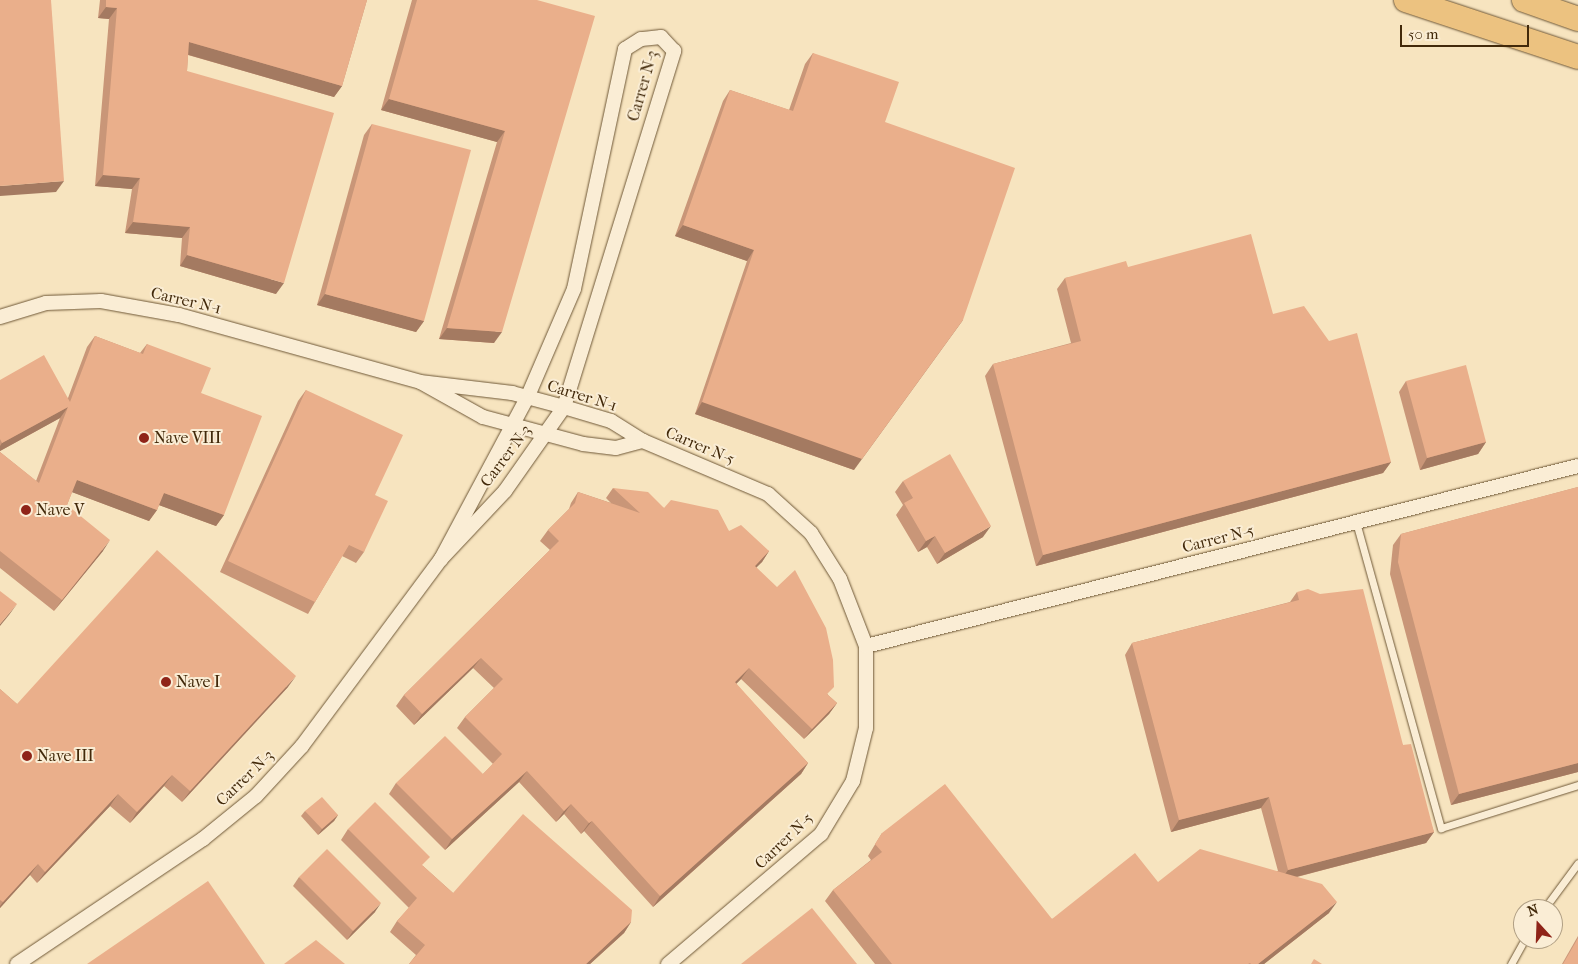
<!DOCTYPE html>
<style>
body{margin:0}
#map{position:relative;width:1578px;height:964px;overflow:hidden;background:#f7e4bf;font-family:"IM FELL French Canon",serif}
div>[style]{position:absolute}
[style*='--x']{left:calc(var(--x)*1px);top:calc(var(--y)*1px);width:calc(var(--w)*1px);rotate:calc(var(--a)*1deg)}
.roads{filter:drop-shadow(0 0 1px #6f5837) drop-shadow(0 0 1px #6f5837)}
.lane>*{height:7px;margin:-3.5px;padding:0 3.5px;transform-origin:3.5px;border-radius:3.5px;background:#faedd5}
.street>*{height:14px;margin:-7px;padding:0 7px;transform-origin:7px;border-radius:7px;background:#faedd5}
.highway>*{height:24px;margin:-12px;padding:0 12px;transform-origin:12px;border-radius:12px;background:#ecc280}
.wall>*{inset:0;background:#c99678}
.shaded-wall>*{inset:0;background:#a47a61}
.building>*{inset:0;background:#eaaf8b}
.dots>*{width:14px;height:14px;translate:-50% -50%;box-sizing:border-box;border:2px solid #faedd5;border-radius:50%}
span{translate:-50% -50%;white-space:nowrap;text-align:center;line-height:1.15;-webkit-text-stroke:4px #faedd5;paint-order:stroke}
.street-label{font-size:16px;color:#42290a}
.poi-label{font-size:16px;color:#42290a}
.left{translate:0 -50%;text-align:left}
.north{position:absolute;left:1513px;top:899px;width:50px;height:50px;box-sizing:border-box;background:#faedd5;border:1px solid #b09f84;border-radius:50%;rotate:340deg;font-size:14px;font-weight:700;line-height:20px;text-align:center;color:#42290a}
.north::after{content:'';display:block;margin:auto;width:18px;height:22px;background:#8f2418;clip-path:polygon(50% 0,100% 100%,50% 72%,0 100%)}
.scale{position:absolute;left:1400px;top:25px;width:129px;height:22px;box-sizing:border-box;border:2px solid #42290a;border-top:0;padding-left:6px;font-size:15px;line-height:18px;white-space:nowrap;color:#42290a;-webkit-text-stroke:4px #faedd5;paint-order:stroke}
</style>
<div id="map">
<div class="roads">
<div class="lane">
<div style="--x:1356;--y:522;--w:318;--a:74.5"></div>
<div style="--x:1441;--y:828;--w:144;--a:-17.4"></div>
<div style="--x:1544;--y:909;--w:57;--a:-53.5"></div>
<div style="--x:1511;--y:964;--w:29;--a:-61"></div>
</div>
<div class="street">
<div style="--x:0;--y:317;--w:48;--a:-16.9"></div>
<div style="--x:46;--y:303;--w:55;--a:-2.1"></div>
<div style="--x:101;--y:301;--w:79;--a:10.2"></div>
<div style="--x:179;--y:315;--w:250;--a:15.5"></div>
<div style="--x:420;--y:382;--w:93;--a:6.8"></div>
<div style="--x:512;--y:393;--w:54;--a:15.1"></div>
<div style="--x:564;--y:407;--w:49;--a:16.6"></div>
<div style="--x:611;--y:421;--w:38;--a:32"></div>
<div style="--x:643;--y:441;--w:136;--a:23"></div>
<div style="--x:768;--y:494;--w:58;--a:42.2"></div>
<div style="--x:811;--y:533;--w:54;--a:57.8"></div>
<div style="--x:840;--y:579;--w:72;--a:68.8"></div>
<div style="--x:866;--y:646;--w:82;--a:90"></div>
<div style="--x:866;--y:728;--w:55;--a:103.8"></div>
<div style="--x:853;--y:781;--w:62;--a:121.1"></div>
<div style="--x:821;--y:834;--w:201;--a:139.6"></div>
<div style="--x:422;--y:383;--w:70;--a:29.1"></div>
<div style="--x:483;--y:417;--w:104;--a:15.1"></div>
<div style="--x:583;--y:444;--w:33;--a:7"></div>
<div style="--x:616;--y:448;--w:28;--a:-15"></div>
<div style="--x:866;--y:646;--w:734;--a:-14.19"></div>
<div style="--x:17;--y:964;--w:224;--a:-33.9"></div>
<div style="--x:203;--y:839;--w:68;--a:-39.1"></div>
<div style="--x:256;--y:796;--w:68;--a:-47.4"></div>
<div style="--x:302;--y:746;--w:233;--a:-53.4"></div>
<div style="--x:441;--y:559;--w:93;--a:-46.7"></div>
<div style="--x:505;--y:491;--w:103;--a:-54.9"></div>
<div style="--x:564;--y:407;--w:373;--a:-72.8"></div>
<div style="--x:674;--y:51;--w:19;--a:-133"></div>
<div style="--x:661;--y:37;--w:20;--a:174"></div>
<div style="--x:641;--y:39;--w:19;--a:148"></div>
<div style="--x:625;--y:49;--w:245;--a:102"></div>
<div style="--x:574;--y:289;--w:119;--a:113.3"></div>
<div style="--x:527;--y:398;--w:183;--a:118.1"></div>
</div>
<div class="highway">
<div style="--x:1406;--y:0;--w:181;--a:18.3"></div>
<div style="--x:1524;--y:0;--w:57;--a:19.4"></div>
</div>
</div>
<div class="wall">
<div style="clip-path:polygon(100px 0,367px 0,342px 86px,334px 97px,188px 55px,187px 71px,276px 294px,180px 266px,182px 238px,125px 233px,132px 189px,95px 186px,109px 19px,98px 18px)"></div>
<div style="clip-path:polygon(412px 0,537px 0,494px 343px,439px 339px,497px 142px,381px 110px)"></div>
<div style="clip-path:polygon(813px 53px,885px 122px,854px 470px,695px 414px,747px 261px,675px 236px,723px 101px,730px 90px,789px 110px,805px 64px)"></div>
<div style="clip-path:polygon(372px 124px,424px 321px,416px 332px,317px 305px,364px 135px)"></div>
<div style="clip-path:polygon(1128px 267px,1273px 314px,1391px 462px,1383px 473px,1036px 566px,985px 376px,993px 364px,1071px 343px,1057px 289px,1065px 278px)"></div>
<div style="clip-path:polygon(95px 336px,140px 353px,147px 344px,201px 393px,224px 515px,216px 526px,159px 505px,157px 510px,149px 521px,72px 492px,67px 505px,103px 551px,54px 611px,0 568px,0 452px,36px 481px,60px 418px,0 451px,0 380px,68px 398px,87px 347px)"></div>
<div style="clip-path:polygon(1406px 381px,1486px 442px,1478px 454px,1420px 470px,1399px 392px)"></div>
<div style="clip-path:polygon(306px 390px,375px 495px,364px 552px,356px 563px,342px 556px,315px 602px,308px 614px,220px 572px,298px 401px)"></div>
<div style="clip-path:polygon(903px 481px,983px 537px,937px 564px,927px 547px,918px 552px,896px 515px,903px 505px,895px 492px)"></div>
<div style="clip-path:polygon(1578px 487px,1578px 772px,1451px 805px,1390px 574px,1393px 545px,1401px 534px)"></div>
<div style="clip-path:polygon(613px 488px,664px 508px,729px 531px,769px 551px,762px 562px,756px 567px,828px 695px,837px 703px,829px 714px,804px 739px,741px 679px,736px 684px,808px 763px,801px 774px,653px 907px,584px 831px,581px 834px,564px 814px,556px 822px,519px 782px,445px 850px,389px 794px,396px 783px,483px 774px,493px 764px,457px 728px,465px 717px,494px 688px,473px 668px,414px 725px,396px 706px,404px 695px,550px 550px,540px 541px,548px 530px,569px 509px,571px 503px,578px 492px,611px 503px,606px 498px)"></div>
<div style="clip-path:polygon(1297px 592px,1403px 745px,1434px 832px,1426px 843px,1297px 877px,1329px 913px,1264px 964px,875px 964px,825px 901px,833px 890px,871px 860px,868px 856px,882px 833px,1052px 919px,1158px 882px,1278px 871px,1261px 808px,1171px 832px,1125px 655px,1132px 643px,1290px 602px)"></div>
<div style="clip-path:polygon(288px 687px,182px 802px,164px 786px,130px 823px,110px 806px,37px 883px,30px 875px,0 908px,0 689px,17px 704px)"></div>
<div style="clip-path:polygon(305px 811px,338px 815px,334px 821px,318px 835px,301px 816px)"></div>
<div style="clip-path:polygon(348px 829px,423px 866px,453px 893px,631px 922px,624px 933px,590px 964px,409px 964px,416px 955px,390px 932px,397px 921px,409px 908px,341px 840px)"></div>
<div style="clip-path:polygon(299px 877px,375px 912px,347px 940px,293px 886px)"></div>
<div style="clip-path:polygon(1578px 936px,1578px 964px,1562px 964px)"></div>
</div>
<div class="shaded-wall">
<div style="clip-path:polygon(106px 7px,117px 8px,109px 19px,98px 18px)"></div>
<div style="clip-path:polygon(189px 42px,342px 86px,334px 97px,182px 53px)"></div>
<div style="clip-path:polygon(389px 99px,505px 131px,497px 142px,381px 110px)"></div>
<div style="clip-path:polygon(103px 175px,140px 178px,132px 189px,95px 186px)"></div>
<div style="clip-path:polygon(64px 181px,56px 192px,0 196px,0 186px)"></div>
<div style="clip-path:polygon(133px 222px,190px 227px,182px 238px,125px 233px)"></div>
<div style="clip-path:polygon(683px 225px,754px 250px,747px 261px,675px 236px)"></div>
<div style="clip-path:polygon(187px 255px,284px 283px,276px 294px,180px 266px)"></div>
<div style="clip-path:polygon(325px 294px,424px 321px,416px 332px,317px 305px)"></div>
<div style="clip-path:polygon(963px 320px,854px 470px,695px 414px,702px 402px)"></div>
<div style="clip-path:polygon(447px 328px,502px 332px,494px 343px,439px 339px)"></div>
<div style="clip-path:polygon(68px 407px,60px 418px,0 451px,0 446px,2px 443px)"></div>
<div style="clip-path:polygon(1486px 442px,1478px 454px,1420px 470px,1427px 458px)"></div>
<div style="clip-path:polygon(1391px 462px,1383px 473px,1036px 566px,1043px 555px)"></div>
<div style="clip-path:polygon(77px 480px,157px 510px,149px 521px,69px 491px)"></div>
<div style="clip-path:polygon(164px 493px,224px 515px,216px 526px,156px 504px)"></div>
<div style="clip-path:polygon(991px 526px,983px 537px,937px 564px,945px 553px)"></div>
<div style="clip-path:polygon(935px 536px,927px 547px,918px 552px,926px 541px)"></div>
<div style="clip-path:polygon(110px 540px,103px 551px,54px 611px,62px 600px)"></div>
<div style="clip-path:polygon(769px 551px,762px 562px,747px 577px,755px 566px)"></div>
<div style="clip-path:polygon(17px 604px,9px 615px,0 626px,0 624px)"></div>
<div style="clip-path:polygon(481px 658px,473px 668px,414px 725px,422px 714px)"></div>
<div style="clip-path:polygon(749px 668px,741px 679px,727px 693px,735px 682px)"></div>
<div style="clip-path:polygon(296px 676px,288px 687px,182px 802px,190px 791px)"></div>
<div style="clip-path:polygon(837px 703px,829px 714px,804px 739px,812px 729px)"></div>
<div style="clip-path:polygon(808px 763px,801px 774px,653px 907px,660px 896px)"></div>
<div style="clip-path:polygon(1578px 763px,1578px 772px,1451px 805px,1459px 794px)"></div>
<div style="clip-path:polygon(527px 771px,519px 782px,445px 850px,452px 839px)"></div>
<div style="clip-path:polygon(172px 775px,164px 786px,130px 823px,137px 812px)"></div>
<div style="clip-path:polygon(118px 794px,110px 806px,37px 883px,45px 872px)"></div>
<div style="clip-path:polygon(1269px 797px,1261px 808px,1171px 832px,1179px 820px)"></div>
<div style="clip-path:polygon(571px 804px,564px 814px,556px 822px,564px 811px)"></div>
<div style="clip-path:polygon(338px 815px,334px 821px,318px 835px,322px 829px)"></div>
<div style="clip-path:polygon(592px 821px,584px 831px,581px 834px,589px 823px)"></div>
<div style="clip-path:polygon(1434px 832px,1426px 843px,1280px 881px,1288px 870px)"></div>
<div style="clip-path:polygon(38px 864px,30px 875px,0 908px,0 906px,3px 902px)"></div>
<div style="clip-path:polygon(1337px 902px,1329px 913px,1264px 964px,1258px 964px)"></div>
<div style="clip-path:polygon(381px 903px,375px 912px,347px 940px,353px 931px)"></div>
<div style="clip-path:polygon(631px 922px,624px 933px,590px 964px,586px 964px)"></div>
</div>
<div class="building">
<div style="clip-path:polygon(0 0,51px 0,64px 181px,0 186px)"></div>
<div style="clip-path:polygon(106px 0,367px 0,342px 86px,189px 42px,187px 71px,334px 113px,284px 283px,187px 255px,190px 227px,133px 222px,140px 178px,103px 175px,117px 8px,106px 7px)"></div>
<div style="clip-path:polygon(417px 0,537px 0,595px 16px,502px 332px,447px 328px,505px 131px,389px 99px)"></div>
<div style="clip-path:polygon(813px 53px,899px 82px,885px 122px,1015px 168px,963px 320px,862px 459px,702px 402px,754px 250px,683px 225px,730px 90px,793px 111px)"></div>
<div style="clip-path:polygon(372px 124px,471px 150px,424px 321px,325px 294px)"></div>
<div style="clip-path:polygon(1251px 234px,1273px 314px,1304px 306px,1329px 341px,1357px 333px,1391px 462px,1043px 555px,993px 364px,1081px 341px,1065px 278px,1126px 261px,1128px 267px)"></div>
<div style="clip-path:polygon(95px 336px,143px 354px,147px 344px,211px 368px,201px 393px,262px 416px,224px 515px,164px 493px,157px 510px,77px 480px,67px 505px,110px 540px,62px 600px,0 551px,0 452px,39px 483px,68px 407px,2px 443px,0 439px,0 380px,44px 355px,70px 402px)"></div>
<div style="clip-path:polygon(1466px 365px,1486px 442px,1427px 458px,1406px 381px)"></div>
<div style="clip-path:polygon(306px 390px,403px 435px,375px 495px,388px 501px,364px 552px,349px 545px,315px 602px,228px 561px)"></div>
<div style="clip-path:polygon(950px 454px,991px 526px,945px 553px,935px 536px,926px 541px,904px 503px,913px 498px,903px 481px)"></div>
<div style="clip-path:polygon(1578px 487px,1578px 763px,1459px 794px,1398px 562px,1401px 534px)"></div>
<div style="clip-path:polygon(613px 488px,648px 492px,664px 508px,671px 500px,718px 510px,729px 531px,741px 525px,769px 551px,755px 566px,777px 587px,795px 570px,826px 628px,833px 660px,834px 687px,827px 694px,837px 703px,812px 729px,749px 668px,735px 682px,808px 763px,660px 896px,592px 821px,589px 823px,571px 804px,564px 811px,527px 771px,452px 839px,396px 783px,445px 736px,483px 774px,502px 754px,465px 717px,503px 679px,481px 658px,422px 714px,404px 695px,559px 541px,548px 530px,575px 503px,578px 492px,640px 513px)"></div>
<div style="clip-path:polygon(157px 550px,296px 676px,190px 791px,172px 775px,137px 812px,118px 794px,45px 872px,38px 864px,3px 902px,0 900px,0 689px,17px 704px)"></div>
<div style="clip-path:polygon(1308px 589px,1320px 594px,1363px 589px,1403px 745px,1411px 744px,1434px 832px,1288px 870px,1269px 797px,1179px 820px,1132px 643px,1299px 600px,1297px 592px)"></div>
<div style="clip-path:polygon(0 591px,17px 604px,0 624px)"></div>
<div style="clip-path:polygon(945px 784px,1052px 919px,1135px 853px,1158px 882px,1200px 849px,1322px 884px,1337px 902px,1258px 964px,1251px 964px,1250px 963px,1248px 964px,892px 964px,833px 890px,882px 852px,875px 844px,882px 833px)"></div>
<div style="clip-path:polygon(322px 797px,338px 815px,322px 829px,305px 811px)"></div>
<div style="clip-path:polygon(375px 802px,430px 857px,422px 865px,453px 893px,523px 814px,632px 910px,631px 922px,586px 964px,409px 964px,425px 945px,397px 921px,417px 898px,348px 829px)"></div>
<div style="clip-path:polygon(327px 849px,381px 903px,353px 931px,299px 877px)"></div>
<div style="clip-path:polygon(208px 881px,265px 964px,87px 964px)"></div>
<div style="clip-path:polygon(812px 908px,857px 964px,741px 964px)"></div>
<div style="clip-path:polygon(1578px 938px,1578px 964px,1563px 964px)"></div>
<div style="clip-path:polygon(316px 940px,345px 964px,284px 964px)"></div>
<div style="clip-path:polygon(1314px 959px,1322px 964px,1311px 964px)"></div>
</div>
<div class="dots">
<div style="left:144px;top:438px;background:#8f2418"></div>
<div style="left:26px;top:510px;background:#8f2418"></div>
<div style="left:166px;top:682px;background:#8f2418"></div>
<div style="left:27px;top:756px;background:#8f2418"></div>
</div>
<div class="street-label">
<span style="left:643px;top:86px;rotate:-74deg">Carrer N-3</span>
<span style="left:186px;top:301px;rotate:13deg">Carrer N-1</span>
<span style="left:582px;top:396px;rotate:17deg">Carrer N-1</span>
<span style="left:700px;top:446px;rotate:23deg">Carrer N-5</span>
<span style="left:506px;top:456px;rotate:-53deg">Carrer N-3</span>
<span style="left:1218px;top:539px;rotate:-14deg">Carrer N-5</span>
<span style="left:245px;top:778px;rotate:-44deg">Carrer N-3</span>
<span style="left:784px;top:841px;rotate:-44deg">Carrer N-5</span>
</div>
<div class="poi-label">
<span class="left" style="left:154px;top:438px">Nave VIII</span>
<span class="left" style="left:36px;top:510px">Nave V</span>
<span class="left" style="left:176px;top:682px">Nave I</span>
<span class="left" style="left:37px;top:756px">Nave III</span>
</div>
<div class="north">N</div>
<div class="scale">50 m</div>
</div>
